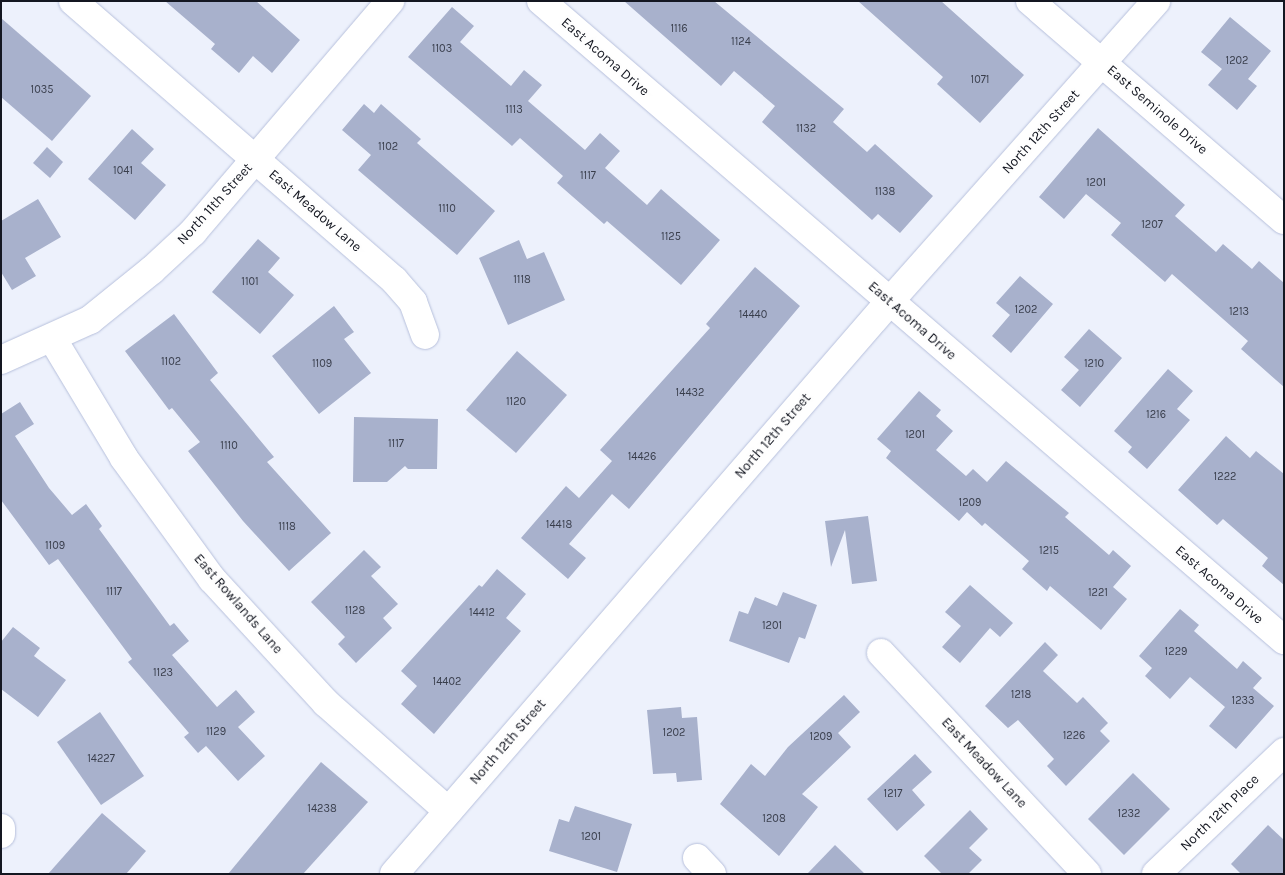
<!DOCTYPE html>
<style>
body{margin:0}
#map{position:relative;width:1285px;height:875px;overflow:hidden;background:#edf1fc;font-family:Karla,sans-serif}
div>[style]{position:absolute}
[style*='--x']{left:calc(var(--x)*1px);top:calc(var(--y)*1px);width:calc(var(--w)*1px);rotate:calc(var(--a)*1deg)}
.building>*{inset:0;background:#a8b1cc}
.roads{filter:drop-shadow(0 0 1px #b7c0dc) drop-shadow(0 0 1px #b7c0dc)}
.minor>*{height:28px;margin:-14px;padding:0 14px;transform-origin:14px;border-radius:14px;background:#fff}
span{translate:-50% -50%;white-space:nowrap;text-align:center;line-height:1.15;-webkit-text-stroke:5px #fefefe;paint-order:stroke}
.number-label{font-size:11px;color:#393e4c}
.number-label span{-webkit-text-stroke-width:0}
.street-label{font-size:14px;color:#141721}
.frame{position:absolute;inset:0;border:2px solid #141721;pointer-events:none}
</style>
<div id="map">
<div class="building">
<div style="clip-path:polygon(165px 1px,256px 1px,300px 40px,272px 73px,253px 56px,239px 73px,211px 49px,215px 44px)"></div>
<div style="clip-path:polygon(624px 1px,714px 1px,844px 109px,833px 122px,867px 152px,875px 144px,933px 196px,900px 233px,878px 214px,872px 220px,762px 122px,775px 106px,734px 71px,721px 86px)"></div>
<div style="clip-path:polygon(858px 1px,941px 1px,1024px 75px,980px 123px,937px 84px,943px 77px)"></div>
<div style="clip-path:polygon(452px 7px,474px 26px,460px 42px,511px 86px,524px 70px,542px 85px,528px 101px,585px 150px,600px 133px,620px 151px,605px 168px,647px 205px,661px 189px,720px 240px,681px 285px,607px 221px,604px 224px,557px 183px,563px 176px,520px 138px,512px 146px,408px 57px)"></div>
<div style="clip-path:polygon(1230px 17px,1271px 51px,1248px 79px,1257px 86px,1237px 110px,1208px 85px,1222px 69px,1201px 52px)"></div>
<div style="clip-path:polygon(1px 18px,91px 96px,52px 141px,1px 97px)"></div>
<div style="clip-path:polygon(364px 104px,374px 113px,381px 104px,421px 139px,417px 143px,495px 211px,457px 255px,358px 170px,371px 155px,342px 130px)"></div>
<div style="clip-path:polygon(1098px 128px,1185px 205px,1175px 216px,1216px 252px,1223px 244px,1252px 269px,1259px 261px,1284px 283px,1284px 387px,1241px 349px,1248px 341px,1172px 274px,1165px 282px,1111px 235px,1121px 223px,1086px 194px,1064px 219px,1039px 197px)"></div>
<div style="clip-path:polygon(132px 129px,154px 149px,141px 163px,166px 185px,135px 220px,88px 179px)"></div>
<div style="clip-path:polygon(47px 147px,63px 162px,50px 178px,33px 163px)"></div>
<div style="clip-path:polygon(38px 199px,61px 237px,25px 258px,36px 276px,12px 290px,1px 272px,1px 221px)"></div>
<div style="clip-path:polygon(258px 239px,280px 258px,268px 272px,294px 295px,260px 334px,212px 292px)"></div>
<div style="clip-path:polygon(519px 240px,527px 259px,544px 252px,565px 300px,508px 325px,479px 258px)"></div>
<div style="clip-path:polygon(755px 267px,800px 306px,629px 509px,612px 494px,569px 544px,586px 558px,568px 579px,521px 538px,566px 486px,579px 498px,612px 461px,600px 450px,710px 328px,706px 324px)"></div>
<div style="clip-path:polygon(1020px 276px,1053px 304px,1011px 353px,992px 336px,1010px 315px,996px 303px)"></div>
<div style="clip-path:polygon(334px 306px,354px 332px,344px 339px,371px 373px,319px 414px,272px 356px)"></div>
<div style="clip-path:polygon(174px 314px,218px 373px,210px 380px,274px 457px,267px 462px,331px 533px,289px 571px,243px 521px,188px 451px,200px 442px,172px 408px,169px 410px,125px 351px)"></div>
<div style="clip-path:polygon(1089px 329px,1122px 358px,1080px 407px,1061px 390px,1079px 370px,1064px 357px)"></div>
<div style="clip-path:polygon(517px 351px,567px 395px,516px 453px,466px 410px)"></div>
<div style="clip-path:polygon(1168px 369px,1193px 391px,1177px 409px,1190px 420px,1147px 469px,1128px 452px,1132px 447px,1114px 431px)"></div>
<div style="clip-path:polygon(919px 391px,941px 410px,936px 416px,953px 431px,936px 450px,966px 476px,973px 469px,987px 482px,1006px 461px,1069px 513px,1065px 517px,1109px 555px,1113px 550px,1131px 566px,1113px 587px,1127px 599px,1101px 630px,1050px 586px,1047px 591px,1022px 569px,1029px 561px,985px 523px,982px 526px,967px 512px,959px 521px,886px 458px,891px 451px,877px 439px)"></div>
<div style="clip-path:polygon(20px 402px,34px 424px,15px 436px,49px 488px,72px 515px,86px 504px,102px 526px,99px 529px,170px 626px,174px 623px,189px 641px,172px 655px,217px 707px,236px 690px,255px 712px,238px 727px,265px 756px,238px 781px,206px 746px,198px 753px,184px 737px,189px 733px,128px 662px,132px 659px,58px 559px,49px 565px,1px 500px,1px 414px)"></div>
<div style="clip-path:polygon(354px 417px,438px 419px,437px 469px,408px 469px,405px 466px,387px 482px,353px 482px)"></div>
<div style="clip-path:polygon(1226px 436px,1250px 458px,1256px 451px,1284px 474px,1284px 585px,1262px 566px,1268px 558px,1223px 519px,1217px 525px,1178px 490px)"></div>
<div style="clip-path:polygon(868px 516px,877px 581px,852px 584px,845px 530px,831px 567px,825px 521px)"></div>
<div style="clip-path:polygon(364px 550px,381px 567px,371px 576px,398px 604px,383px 618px,392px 628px,356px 663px,338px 644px,345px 637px,311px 602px)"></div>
<div style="clip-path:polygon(497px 569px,526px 594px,506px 618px,521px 631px,434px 734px,401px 704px,417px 686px,401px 671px,479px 585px,482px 587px)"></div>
<div style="clip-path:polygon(970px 585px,1013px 623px,1000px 637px,990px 628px,960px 663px,942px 647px,961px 626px,945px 612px)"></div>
<div style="clip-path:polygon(783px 592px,817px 605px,805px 639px,799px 637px,789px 663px,729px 641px,739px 611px,748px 614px,755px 597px,777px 606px)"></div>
<div style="clip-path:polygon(1180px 609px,1199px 625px,1194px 631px,1237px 669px,1243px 661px,1262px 678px,1253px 688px,1274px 706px,1236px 749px,1209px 726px,1225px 707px,1190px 677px,1170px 699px,1145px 676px,1152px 668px,1139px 656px)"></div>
<div style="clip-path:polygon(13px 627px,40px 648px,34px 656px,66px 680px,38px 717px,1px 689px,1px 642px)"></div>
<div style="clip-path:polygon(1045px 642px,1058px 655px,1043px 671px,1077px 703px,1083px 697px,1108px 723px,1100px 731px,1110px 741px,1066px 786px,1047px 766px,1054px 759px,1018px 720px,1008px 728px,985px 706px)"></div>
<div style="clip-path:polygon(844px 695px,860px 712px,838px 733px,851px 747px,802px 794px,818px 807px,779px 856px,720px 804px,751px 764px,765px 776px,788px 747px)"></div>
<div style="clip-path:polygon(681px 707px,682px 718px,697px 717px,702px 780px,677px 782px,676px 773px,653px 774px,647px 710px)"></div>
<div style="clip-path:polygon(100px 712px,144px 776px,101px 805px,57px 742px)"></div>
<div style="clip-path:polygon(915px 754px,932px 772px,912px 790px,925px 805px,897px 831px,867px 799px)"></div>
<div style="clip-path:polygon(321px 762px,368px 802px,303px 874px,228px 874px)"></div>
<div style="clip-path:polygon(1133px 773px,1170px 809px,1124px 855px,1088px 819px)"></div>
<div style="clip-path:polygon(575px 806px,632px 824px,617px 872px,549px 851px,559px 819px,569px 822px)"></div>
<div style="clip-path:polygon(970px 810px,988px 829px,969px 848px,982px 860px,968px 874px,942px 874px,924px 856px)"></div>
<div style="clip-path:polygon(102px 813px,146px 851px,126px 874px,48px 874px)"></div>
<div style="clip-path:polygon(1268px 825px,1284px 840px,1284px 874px,1241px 874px,1231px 864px)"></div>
<div style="clip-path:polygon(835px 845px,865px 874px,807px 874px)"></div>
</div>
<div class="roads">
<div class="minor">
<div style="--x:73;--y:1;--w:425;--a:41"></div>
<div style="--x:394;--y:280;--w:29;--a:49"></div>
<div style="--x:413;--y:302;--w:35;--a:70"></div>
<div style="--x:541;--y:1;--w:980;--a:40.7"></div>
<div style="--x:1030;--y:1;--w:335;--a:40.8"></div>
<div style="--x:52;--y:338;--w:140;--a:59"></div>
<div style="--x:124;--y:458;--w:150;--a:54"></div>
<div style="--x:212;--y:579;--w:168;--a:47.4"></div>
<div style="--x:326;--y:703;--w:163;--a:41.5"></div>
<div style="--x:1;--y:360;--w:98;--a:-24.2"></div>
<div style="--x:90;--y:320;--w:80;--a:-38.9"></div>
<div style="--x:152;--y:270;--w:56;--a:-42.8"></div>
<div style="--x:193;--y:232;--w:304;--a:-49.5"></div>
<div style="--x:881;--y:653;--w:302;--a:47"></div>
<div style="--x:1;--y:828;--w:6;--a:90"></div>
<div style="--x:697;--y:858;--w:22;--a:47"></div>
<div style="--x:394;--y:874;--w:758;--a:-49.12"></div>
<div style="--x:890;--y:301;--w:401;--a:-48.4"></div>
<div style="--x:1156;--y:874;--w:177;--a:-43.6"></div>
</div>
</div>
<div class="number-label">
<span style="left:679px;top:29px">1116</span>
<span style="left:741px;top:42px">1124</span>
<span style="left:442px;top:49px">1103</span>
<span style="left:1237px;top:61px">1202</span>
<span style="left:980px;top:80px">1071</span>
<span style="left:42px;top:90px">1035</span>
<span style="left:514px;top:110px">1113</span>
<span style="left:806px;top:129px">1132</span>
<span style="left:388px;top:147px">1102</span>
<span style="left:123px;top:171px">1041</span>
<span style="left:588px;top:176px">1117</span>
<span style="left:1096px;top:183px">1201</span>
<span style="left:885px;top:192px">1138</span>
<span style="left:447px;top:209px">1110</span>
<span style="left:1152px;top:225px">1207</span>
<span style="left:671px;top:237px">1125</span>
<span style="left:522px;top:280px">1118</span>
<span style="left:250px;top:282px">1101</span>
<span style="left:1026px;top:310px">1202</span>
<span style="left:1239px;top:312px">1213</span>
<span style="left:753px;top:315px">14440</span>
<span style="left:171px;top:362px">1102</span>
<span style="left:322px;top:364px">1109</span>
<span style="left:1094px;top:364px">1210</span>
<span style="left:690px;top:393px">14432</span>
<span style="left:516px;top:402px">1120</span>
<span style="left:1156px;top:415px">1216</span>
<span style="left:915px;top:435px">1201</span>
<span style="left:396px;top:444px">1117</span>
<span style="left:229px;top:446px">1110</span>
<span style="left:642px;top:457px">14426</span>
<span style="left:1225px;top:477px">1222</span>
<span style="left:970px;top:503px">1209</span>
<span style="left:559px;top:525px">14418</span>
<span style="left:287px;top:527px">1118</span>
<span style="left:55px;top:546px">1109</span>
<span style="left:1049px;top:551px">1215</span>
<span style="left:114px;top:592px">1117</span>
<span style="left:1098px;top:593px">1221</span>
<span style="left:355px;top:611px">1128</span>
<span style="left:482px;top:613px">14412</span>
<span style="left:772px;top:626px">1201</span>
<span style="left:1176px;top:652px">1229</span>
<span style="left:163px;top:673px">1123</span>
<span style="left:447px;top:682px">14402</span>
<span style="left:1021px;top:695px">1218</span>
<span style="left:1243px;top:701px">1233</span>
<span style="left:216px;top:732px">1129</span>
<span style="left:674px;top:733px">1202</span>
<span style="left:1074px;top:736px">1226</span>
<span style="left:821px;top:737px">1209</span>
<span style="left:101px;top:759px">14227</span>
<span style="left:893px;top:794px">1217</span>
<span style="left:322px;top:809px">14238</span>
<span style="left:1129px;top:814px">1232</span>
<span style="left:774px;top:819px">1208</span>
<span style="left:591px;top:837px">1201</span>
</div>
<div class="street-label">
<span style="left:605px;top:57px;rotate:41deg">East Acoma Drive</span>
<span style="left:1157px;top:110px;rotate:41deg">East Seminole Drive</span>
<span style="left:1041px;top:132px;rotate:-48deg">North 12th Street</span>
<span style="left:215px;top:204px;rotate:-48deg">North 11th Street</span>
<span style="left:315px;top:211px;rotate:41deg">East Meadow Lane</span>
<span style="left:912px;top:321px;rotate:41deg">East Acoma Drive</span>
<span style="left:773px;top:436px;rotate:-49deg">North 12th Street</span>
<span style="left:1219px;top:585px;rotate:41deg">East Acoma Drive</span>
<span style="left:238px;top:604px;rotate:49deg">East Rowlands Lane</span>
<span style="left:508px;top:742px;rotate:-49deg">North 12th Street</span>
<span style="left:984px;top:763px;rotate:47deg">East Meadow Lane</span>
<span style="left:1220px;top:813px;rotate:-44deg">North 12th Place</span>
</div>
<div class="frame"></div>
</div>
